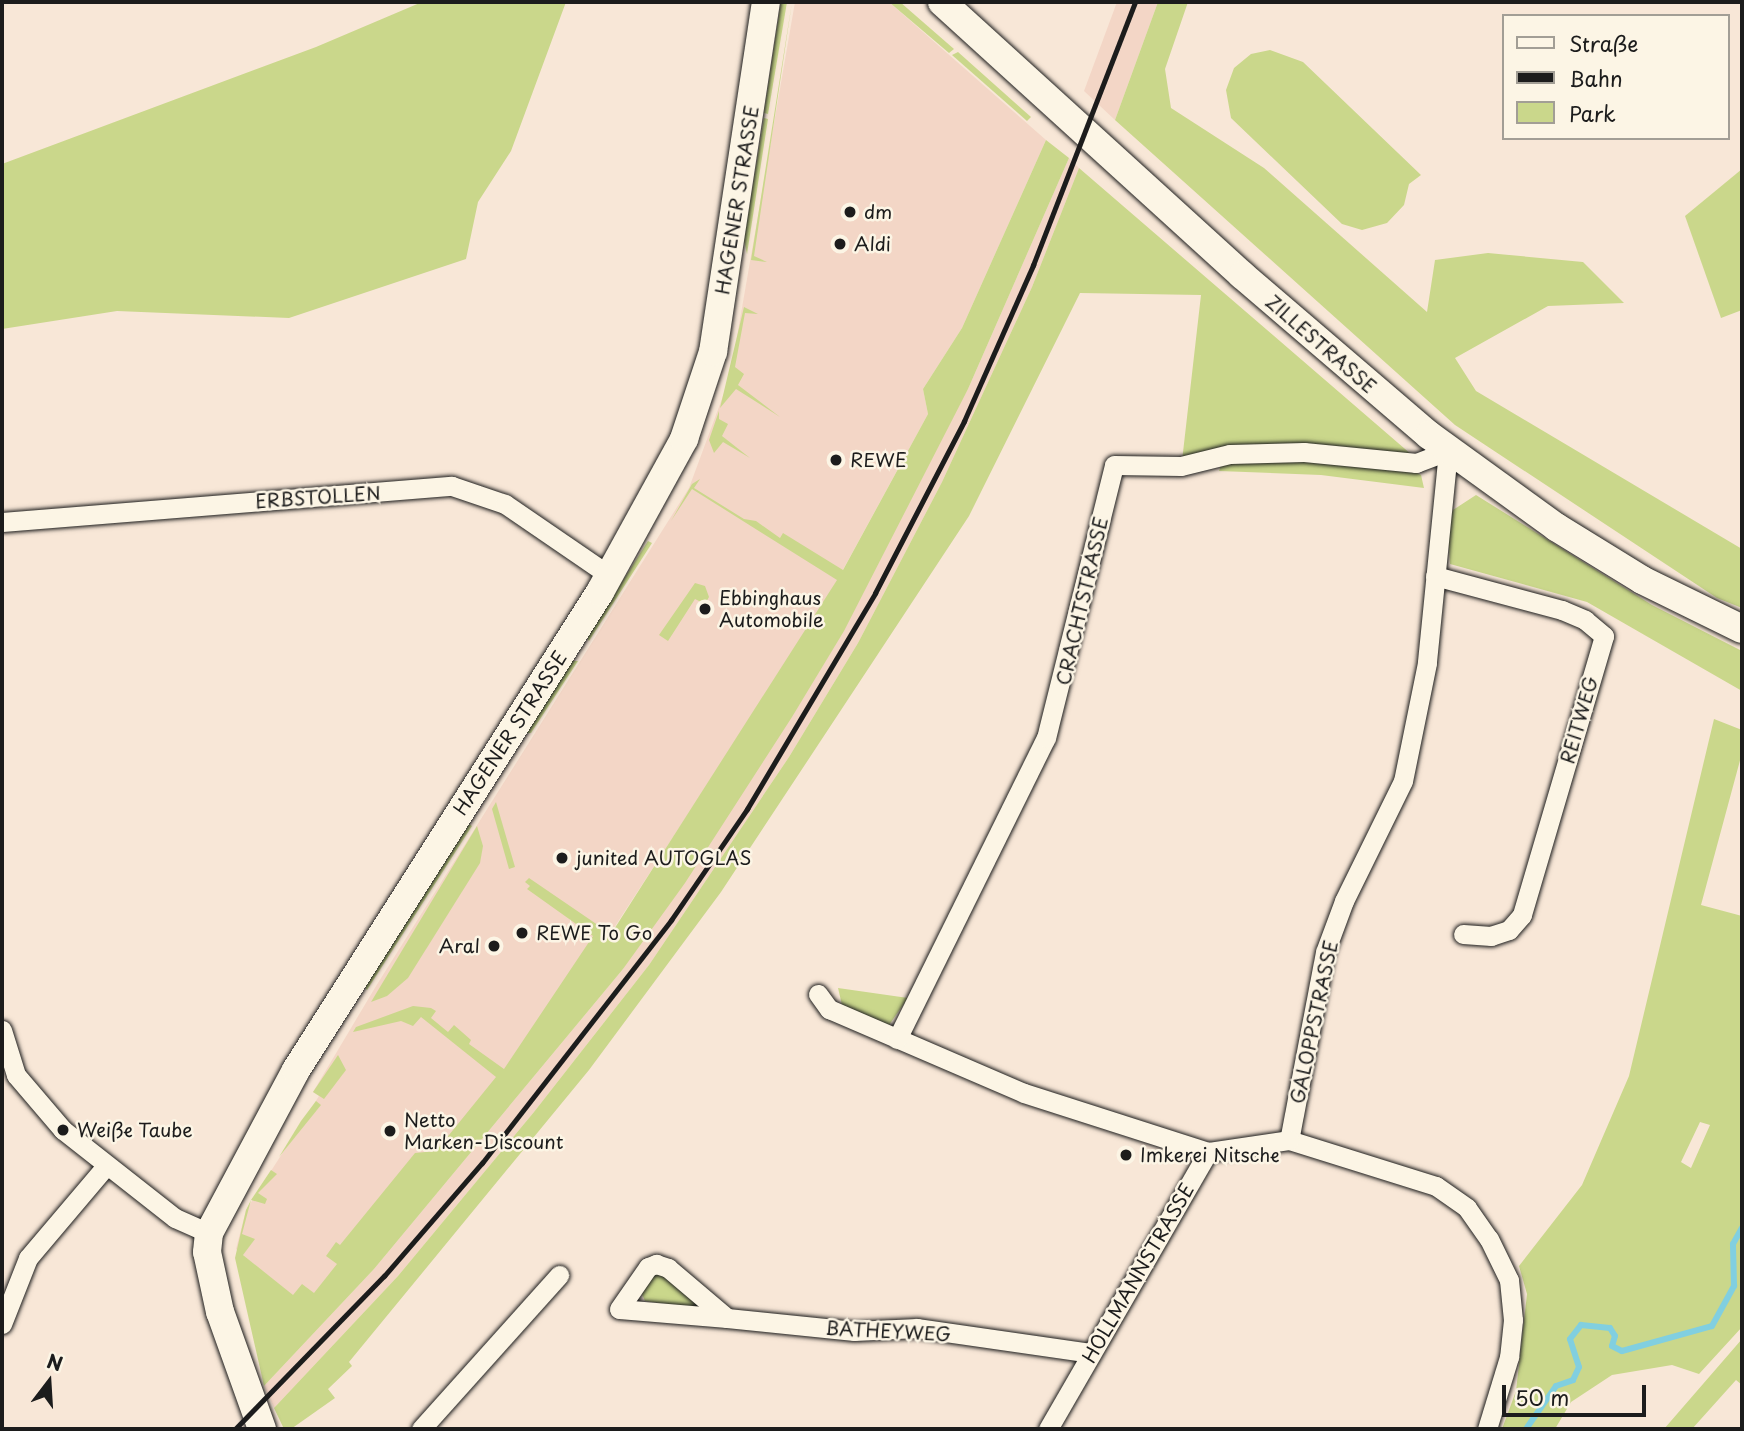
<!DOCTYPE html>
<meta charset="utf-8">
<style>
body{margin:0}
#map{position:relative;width:1744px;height:1431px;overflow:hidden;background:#f8e7d7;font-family:"Playpen Sans",sans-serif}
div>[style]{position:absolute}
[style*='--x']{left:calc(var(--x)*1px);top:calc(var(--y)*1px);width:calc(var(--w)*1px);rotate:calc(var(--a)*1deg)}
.built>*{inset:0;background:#f3d6c6}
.green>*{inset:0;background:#cad78b}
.stream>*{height:6px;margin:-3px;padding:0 3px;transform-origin:3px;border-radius:3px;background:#81cfe0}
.roads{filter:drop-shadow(0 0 2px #1c1c1c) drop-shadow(0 0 2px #1c1c1c)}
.street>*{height:19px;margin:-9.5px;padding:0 9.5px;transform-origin:9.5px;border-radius:9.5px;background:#fcf5e5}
.secondary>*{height:28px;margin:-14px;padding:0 14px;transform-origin:14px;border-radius:14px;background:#fcf5e5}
.rail>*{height:5px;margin:-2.5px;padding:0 2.5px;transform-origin:2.5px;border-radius:2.5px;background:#1c1c1c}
.dots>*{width:19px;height:19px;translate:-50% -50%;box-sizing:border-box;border:4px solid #fcf5e5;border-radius:50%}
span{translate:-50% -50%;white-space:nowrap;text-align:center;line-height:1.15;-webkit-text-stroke:5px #fcf5e5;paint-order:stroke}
.street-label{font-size:19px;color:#1c1c1c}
.poi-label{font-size:19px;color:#1c1c1c}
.left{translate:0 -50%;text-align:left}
.right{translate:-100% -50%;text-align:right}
.frame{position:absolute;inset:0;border:4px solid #1c1c1c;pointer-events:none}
.legend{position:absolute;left:1502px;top:14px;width:228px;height:126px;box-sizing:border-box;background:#fcf5e5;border:2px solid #a29e95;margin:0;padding:9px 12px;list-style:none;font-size:21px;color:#1c1c1c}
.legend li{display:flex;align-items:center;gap:14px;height:35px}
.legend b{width:35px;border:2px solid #a29e95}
.north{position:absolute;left:14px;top:1347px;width:70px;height:70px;-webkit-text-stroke:5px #fcf5e5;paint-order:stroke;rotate:17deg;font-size:19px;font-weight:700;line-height:28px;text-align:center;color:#1c1c1c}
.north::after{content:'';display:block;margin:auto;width:24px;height:32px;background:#1c1c1c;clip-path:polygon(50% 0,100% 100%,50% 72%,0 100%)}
.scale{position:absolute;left:1502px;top:1385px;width:144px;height:32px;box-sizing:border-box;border:4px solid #1c1c1c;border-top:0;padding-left:9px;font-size:21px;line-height:24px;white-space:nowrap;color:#1c1c1c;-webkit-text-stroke:5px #fcf5e5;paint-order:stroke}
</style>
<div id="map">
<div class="built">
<div style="clip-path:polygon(795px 2px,889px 2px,1046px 140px,962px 328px,923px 389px,928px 414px,822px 608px,610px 934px,508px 1068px,307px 1309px,236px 1249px,246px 1210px,319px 1096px,313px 1092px,376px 986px,689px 488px,730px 377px)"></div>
<div style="clip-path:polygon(1117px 2px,1158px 2px,1115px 120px,1084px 91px)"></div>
<div style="clip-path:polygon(1069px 158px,1079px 168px,1032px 287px,942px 482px,858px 643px,789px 757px,649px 965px,534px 1112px,398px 1276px,274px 1408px,264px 1386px,374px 1269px,623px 969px,968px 389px)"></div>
</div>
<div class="green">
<div style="clip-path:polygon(422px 2px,566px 2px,511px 151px,478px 202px,466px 259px,289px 318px,117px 311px,2px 329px,2px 164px,316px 47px)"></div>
<div style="clip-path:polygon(781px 2px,787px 2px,768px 114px,764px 113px)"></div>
<div style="clip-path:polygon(792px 2px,754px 256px,767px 262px,751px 260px)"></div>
<div style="clip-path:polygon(889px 2px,900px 2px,954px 49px,949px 53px)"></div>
<div style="clip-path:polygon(1158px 2px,1188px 2px,1165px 69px,1171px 108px,1264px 168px,1427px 312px,1435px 260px,1488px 253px,1583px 262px,1624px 303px,1548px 306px,1455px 358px,1476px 391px,1742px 549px,1742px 608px,1717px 598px,1455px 425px,1115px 120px)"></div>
<div style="clip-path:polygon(1270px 50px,1303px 62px,1421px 175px,1409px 184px,1404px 205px,1387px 223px,1362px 230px,1342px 224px,1231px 118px,1226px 90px,1234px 68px,1251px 54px)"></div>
<div style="clip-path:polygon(958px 52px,1031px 117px,1027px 121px,952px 55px)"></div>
<div style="clip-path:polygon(764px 118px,768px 119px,747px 254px,744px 240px)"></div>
<div style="clip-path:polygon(1046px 140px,1069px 158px,968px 389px,844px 631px,792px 717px,685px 883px,623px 969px,374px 1269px,264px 1386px,235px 1258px,246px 1210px,251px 1200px,271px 1170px,277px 1174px,258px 1193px,267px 1199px,265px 1204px,251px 1200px,242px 1234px,255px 1239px,243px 1255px,293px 1295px,302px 1284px,314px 1293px,337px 1264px,326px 1256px,336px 1242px,340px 1245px,415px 1153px,436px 1151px,496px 1077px,421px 1017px,413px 1026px,401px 1021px,353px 1032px,356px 1027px,413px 1006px,431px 1008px,436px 1011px,431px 1018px,448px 1032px,454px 1025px,471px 1040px,469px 1044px,504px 1069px,593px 936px,527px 889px,530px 886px,525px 882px,529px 878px,611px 934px,837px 580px,692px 489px,671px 521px,692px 484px,700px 479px,694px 488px,744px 519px,756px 521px,780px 538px,783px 533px,843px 570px,928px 414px,923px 389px,962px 328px)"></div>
<div style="clip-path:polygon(1079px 168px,1412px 455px,1182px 461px,1201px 295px,1080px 293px,969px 516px,721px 892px,589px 1070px,349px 1362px,352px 1366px,328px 1389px,335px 1398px,291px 1429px,284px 1429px,274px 1408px,398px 1276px,534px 1112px,649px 965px,789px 757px,858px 643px,942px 482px,1032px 287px)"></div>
<div style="clip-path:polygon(1742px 169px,1742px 310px,1721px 318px,1685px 216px)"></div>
<div style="clip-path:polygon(744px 307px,758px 314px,745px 313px,735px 367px,744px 374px,738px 385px,780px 417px,736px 389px,720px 408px)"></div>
<div style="clip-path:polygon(719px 411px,719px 419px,728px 424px,722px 436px,750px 458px,723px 442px,714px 453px,709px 440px)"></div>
<div style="clip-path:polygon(1280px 457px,1413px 471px,1421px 475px,1424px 488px,1321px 475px,1219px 471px,1222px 462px)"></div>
<div style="clip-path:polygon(1476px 495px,1652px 605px,1742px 651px,1742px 691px,1587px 602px,1450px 564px,1448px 525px,1453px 510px)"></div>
<div style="clip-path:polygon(648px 541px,652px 543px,589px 641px,587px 637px)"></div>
<div style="clip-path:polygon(695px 583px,705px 586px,709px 597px,705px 604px,695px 599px,668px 641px,659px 635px)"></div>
<div style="clip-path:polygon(572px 661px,578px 661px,531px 733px,526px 733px)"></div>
<div style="clip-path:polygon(evenodd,1714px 719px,1742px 730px,1742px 753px,1701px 905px,1742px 916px,1742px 1327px,1699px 1374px,1672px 1365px,1612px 1375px,1571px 1402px,1555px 1429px,1502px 1429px,1516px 1391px,1527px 1294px,1519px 1266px,1582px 1185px,1629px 1076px,1714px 719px,1700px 1122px,1710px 1125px,1691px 1168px,1681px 1162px,1700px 1122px)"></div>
<div style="clip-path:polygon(496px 802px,515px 867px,509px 869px,492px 809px)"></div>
<div style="clip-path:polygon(469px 824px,472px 826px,367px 990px,365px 987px)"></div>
<div style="clip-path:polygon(477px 826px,483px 846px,480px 863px,408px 978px,387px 996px,371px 1002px)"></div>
<div style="clip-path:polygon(838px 988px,908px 998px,889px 1025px,842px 1005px)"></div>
<div style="clip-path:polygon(338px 1055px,346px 1070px,324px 1099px,313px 1092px)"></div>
<div style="clip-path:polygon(316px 1101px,321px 1105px,279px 1157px,301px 1121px)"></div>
<div style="clip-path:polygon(664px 1274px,697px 1303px,696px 1308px,645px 1301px,641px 1292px,654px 1275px)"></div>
<div style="clip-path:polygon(1742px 1339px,1742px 1385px,1736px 1380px,1692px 1429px,1664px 1429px)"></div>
</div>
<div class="stream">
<div style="--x:1526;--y:1429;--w:52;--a:-55.1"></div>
<div style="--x:1556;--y:1386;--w:18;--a:-19"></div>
<div style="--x:1573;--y:1380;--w:14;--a:-65"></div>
<div style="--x:1579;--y:1367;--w:29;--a:-108"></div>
<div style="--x:1570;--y:1339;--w:18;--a:-52"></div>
<div style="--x:1581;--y:1325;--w:29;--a:6"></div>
<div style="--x:1610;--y:1328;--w:9;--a:58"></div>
<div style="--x:1615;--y:1336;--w:10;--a:107"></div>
<div style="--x:1612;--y:1346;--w:11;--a:27"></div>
<div style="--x:1622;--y:1351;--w:93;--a:-15.5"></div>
<div style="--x:1712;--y:1326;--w:46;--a:-61.2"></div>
<div style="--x:1734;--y:1286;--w:42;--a:-91.4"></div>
<div style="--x:1733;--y:1244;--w:18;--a:-61"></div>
</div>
<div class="roads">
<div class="street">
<div style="--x:2;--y:522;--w:451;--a:-4.6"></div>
<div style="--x:452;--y:486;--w:56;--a:18.8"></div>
<div style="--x:505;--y:504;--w:127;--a:34.4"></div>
<div style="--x:1435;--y:576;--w:131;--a:15"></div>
<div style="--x:1562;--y:610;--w:25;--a:23"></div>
<div style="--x:1585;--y:620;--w:25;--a:40"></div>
<div style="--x:1604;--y:636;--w:291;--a:106.4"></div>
<div style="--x:1522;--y:915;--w:20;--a:131"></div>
<div style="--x:1509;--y:930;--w:19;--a:162"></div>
<div style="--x:1491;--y:936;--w:28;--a:-176"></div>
<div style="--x:818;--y:994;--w:19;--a:54"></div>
<div style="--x:829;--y:1009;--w:212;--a:23.3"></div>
<div style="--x:1024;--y:1093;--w:193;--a:17.8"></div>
<div style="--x:2;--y:1030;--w:47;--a:72.7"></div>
<div style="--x:16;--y:1075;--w:72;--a:49.5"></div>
<div style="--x:63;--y:1130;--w:142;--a:38.2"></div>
<div style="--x:175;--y:1218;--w:37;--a:24"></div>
<div style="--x:897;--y:1039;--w:336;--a:-63.7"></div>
<div style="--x:1046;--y:738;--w:281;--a:-76"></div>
<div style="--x:1114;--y:465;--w:67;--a:0.9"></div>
<div style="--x:1181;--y:466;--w:50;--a:-13.8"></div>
<div style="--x:1230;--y:454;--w:74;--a:-1.5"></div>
<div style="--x:1304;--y:452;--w:113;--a:5.6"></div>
<div style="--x:1416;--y:463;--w:34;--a:-21"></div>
<div style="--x:1448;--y:451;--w:213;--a:95.7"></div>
<div style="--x:1427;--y:663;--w:120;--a:101.5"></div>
<div style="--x:1403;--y:781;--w:134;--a:116.2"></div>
<div style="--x:1344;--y:901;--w:54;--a:110.4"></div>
<div style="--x:1325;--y:952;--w:191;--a:100.8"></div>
<div style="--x:1289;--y:1140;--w:154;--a:17.4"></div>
<div style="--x:1436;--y:1186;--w:38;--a:35"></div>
<div style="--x:1467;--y:1208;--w:38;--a:55"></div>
<div style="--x:1489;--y:1239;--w:46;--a:64"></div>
<div style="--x:1509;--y:1280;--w:40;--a:84.3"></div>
<div style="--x:1513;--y:1320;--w:37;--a:96"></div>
<div style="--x:1509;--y:1357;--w:75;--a:107"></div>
<div style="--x:727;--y:1318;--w:108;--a:-175.2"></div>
<div style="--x:619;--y:1309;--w:51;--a:-55.4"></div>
<div style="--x:648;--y:1267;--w:9;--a:-21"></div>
<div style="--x:656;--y:1264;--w:13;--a:18"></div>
<div style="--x:668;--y:1268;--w:77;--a:40.3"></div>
<div style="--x:727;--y:1318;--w:128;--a:5.8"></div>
<div style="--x:854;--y:1331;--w:63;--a:-2.7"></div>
<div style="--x:917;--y:1328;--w:176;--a:8.2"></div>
<div style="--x:2;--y:1324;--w:71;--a:-68.5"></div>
<div style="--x:28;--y:1258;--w:121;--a:-49.7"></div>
<div style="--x:421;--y:1429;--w:207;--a:-48.1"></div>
<div style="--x:1048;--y:1429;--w:320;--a:-60"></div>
<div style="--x:1208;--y:1152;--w:82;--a:-8.4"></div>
</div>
<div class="secondary">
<div style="--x:942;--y:2;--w:406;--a:42.3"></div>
<div style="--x:1242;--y:275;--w:246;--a:40.6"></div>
<div style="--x:1429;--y:435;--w:157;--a:35.9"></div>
<div style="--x:1556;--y:527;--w:101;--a:31.6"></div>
<div style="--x:1642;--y:580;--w:111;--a:26.1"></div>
<div style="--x:262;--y:1429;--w:124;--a:-109.7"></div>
<div style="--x:220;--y:1312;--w:61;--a:-102.2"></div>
<div style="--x:207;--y:1252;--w:19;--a:-84"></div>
<div style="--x:209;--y:1233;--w:185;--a:-61.9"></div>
<div style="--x:296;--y:1070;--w:566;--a:-57.54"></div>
<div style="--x:600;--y:592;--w:175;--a:-61.2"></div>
<div style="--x:684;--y:439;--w:92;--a:-71.6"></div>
<div style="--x:713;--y:352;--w:354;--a:-81.4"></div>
</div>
</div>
<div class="rail">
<div style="--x:235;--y:1429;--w:214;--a:-45.8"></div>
<div style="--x:384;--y:1276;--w:150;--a:-49.1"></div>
<div style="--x:482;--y:1163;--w:308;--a:-52.1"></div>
<div style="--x:671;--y:920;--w:135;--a:-55.6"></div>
<div style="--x:747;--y:809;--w:251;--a:-59.3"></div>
<div style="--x:875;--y:593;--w:194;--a:-62.6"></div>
<div style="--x:964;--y:421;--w:171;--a:-66.1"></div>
<div style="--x:1033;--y:265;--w:282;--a:-68.8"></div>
</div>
<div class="dots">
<div style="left:850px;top:212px;background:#1c1c1c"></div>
<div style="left:840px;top:244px;background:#1c1c1c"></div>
<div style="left:836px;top:460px;background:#1c1c1c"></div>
<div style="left:705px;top:609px;background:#1c1c1c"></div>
<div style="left:562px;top:858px;background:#1c1c1c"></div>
<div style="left:522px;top:933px;background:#1c1c1c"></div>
<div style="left:494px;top:946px;background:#1c1c1c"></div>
<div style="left:63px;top:1130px;background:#1c1c1c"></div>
<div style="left:390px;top:1131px;background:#1c1c1c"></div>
<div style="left:1126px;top:1155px;background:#1c1c1c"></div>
</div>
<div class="street-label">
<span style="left:737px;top:200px;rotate:-81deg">HAGENER STRASSE</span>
<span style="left:1321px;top:344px;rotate:41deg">ZILLESTRASSE</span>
<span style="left:318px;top:497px;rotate:-4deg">ERBSTOLLEN</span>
<span style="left:1082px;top:601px;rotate:-77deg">CRACHTSTRASSE</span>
<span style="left:1579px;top:720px;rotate:-74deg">REITWEG</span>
<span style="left:510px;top:733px;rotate:-57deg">HAGENER STRASSE</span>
<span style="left:1314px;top:1022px;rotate:-78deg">GALOPPSTRASSE</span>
<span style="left:1138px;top:1273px;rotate:-60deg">HOLLMANNSTRASSE</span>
<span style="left:888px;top:1331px;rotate:3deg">BATHEYWEG</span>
</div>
<div class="poi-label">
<span class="left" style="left:864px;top:212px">dm</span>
<span class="left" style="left:854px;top:244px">Aldi</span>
<span class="left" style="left:850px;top:460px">REWE</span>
<span class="left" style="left:719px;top:609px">Ebbinghaus<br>Automobile</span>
<span class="left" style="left:576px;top:858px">junited AUTOGLAS</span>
<span class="left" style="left:536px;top:933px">REWE To Go</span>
<span class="right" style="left:480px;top:946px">Aral</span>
<span class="left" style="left:404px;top:1131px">Netto<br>Marken-Discount</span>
<span class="left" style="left:77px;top:1130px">Weiße Taube</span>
<span class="left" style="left:1140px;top:1155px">Imkerei Nitsche</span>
</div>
<div class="frame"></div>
<ul class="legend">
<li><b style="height:9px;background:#fcf5e5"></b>Straße</li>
<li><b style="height:9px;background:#1c1c1c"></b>Bahn</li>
<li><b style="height:19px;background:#cad78b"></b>Park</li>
</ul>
<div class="north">N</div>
<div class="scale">50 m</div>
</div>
